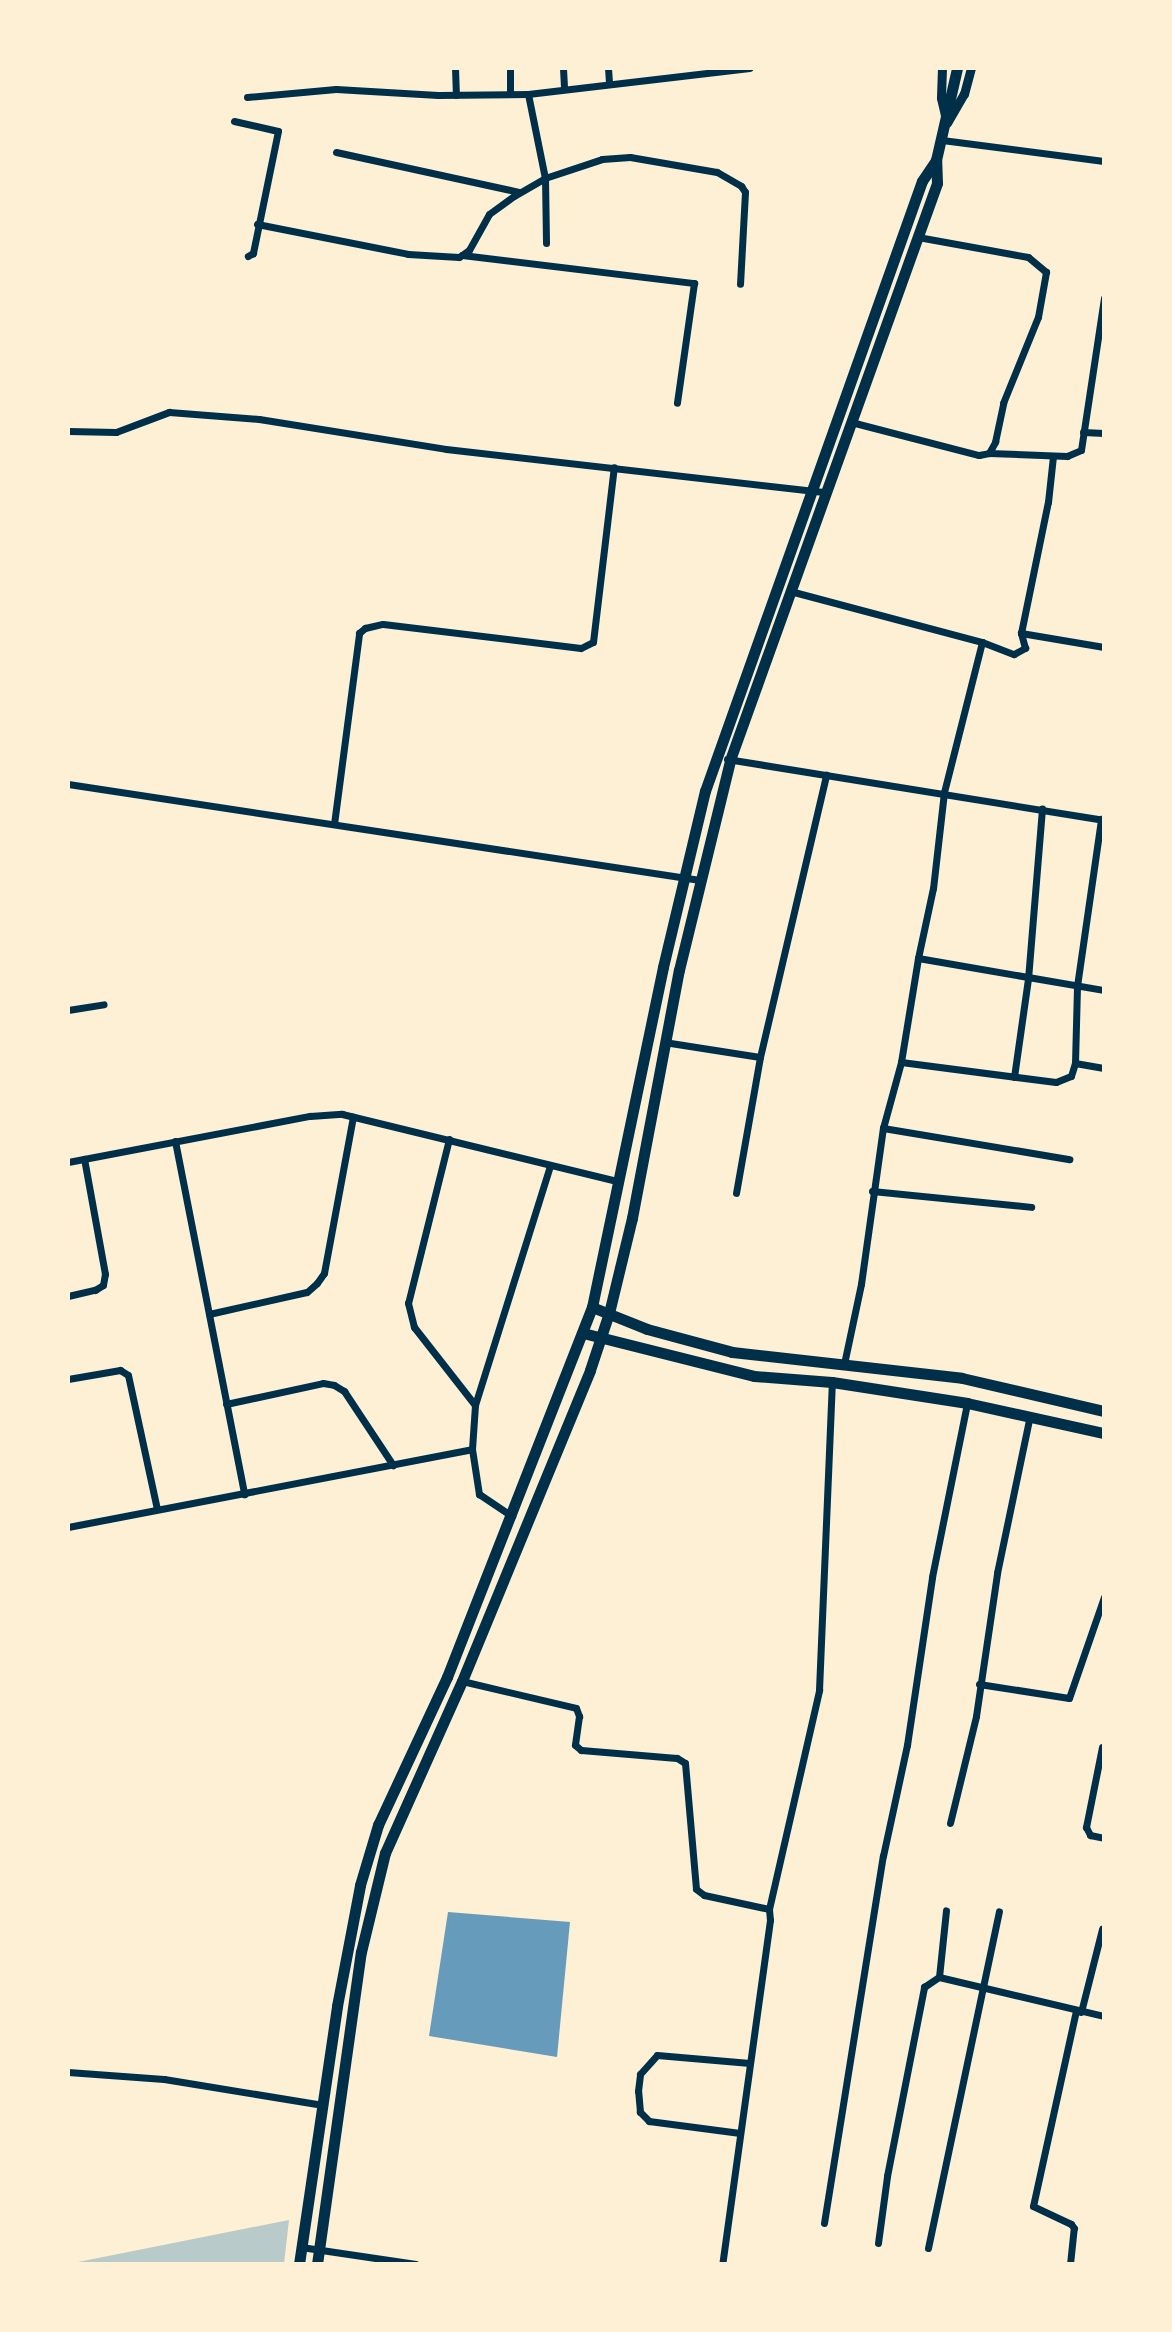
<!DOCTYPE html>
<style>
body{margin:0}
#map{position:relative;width:1172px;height:2332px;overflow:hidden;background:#fdf0d5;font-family:Poppins,sans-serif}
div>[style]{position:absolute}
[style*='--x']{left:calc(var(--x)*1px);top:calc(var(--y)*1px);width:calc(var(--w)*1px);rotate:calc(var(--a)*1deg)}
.green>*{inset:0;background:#b9caca}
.water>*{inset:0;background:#669bbc}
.minor>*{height:7px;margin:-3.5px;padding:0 3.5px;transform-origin:3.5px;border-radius:3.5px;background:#003049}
.tertiary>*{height:9px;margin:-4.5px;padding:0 4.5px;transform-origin:4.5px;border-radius:4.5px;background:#003049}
.primary>*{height:11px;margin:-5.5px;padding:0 5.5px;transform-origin:5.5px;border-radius:5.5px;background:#003049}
span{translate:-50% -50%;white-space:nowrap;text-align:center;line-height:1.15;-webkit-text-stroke:7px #fdf0d5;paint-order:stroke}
.frame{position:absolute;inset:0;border:70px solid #fdf0d5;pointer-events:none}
</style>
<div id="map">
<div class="green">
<div style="clip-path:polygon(289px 2220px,284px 2264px,68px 2264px)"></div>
</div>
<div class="water">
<div style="clip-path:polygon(448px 1912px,570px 1922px,557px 2057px,429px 2036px)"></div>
</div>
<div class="minor">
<div style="--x:455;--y:68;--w:27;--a:88"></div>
<div style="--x:563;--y:68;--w:21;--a:87"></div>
<div style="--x:608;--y:68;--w:16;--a:86"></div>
<div style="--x:510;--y:94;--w:26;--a:-90"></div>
<div style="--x:528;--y:94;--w:86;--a:78.6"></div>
<div style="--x:545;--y:178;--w:65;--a:89.1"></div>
<div style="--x:247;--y:97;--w:89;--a:-5.1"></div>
<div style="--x:336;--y:89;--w:102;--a:3.4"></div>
<div style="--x:438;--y:95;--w:90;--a:-0.6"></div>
<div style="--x:528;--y:94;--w:223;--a:-6.7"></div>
<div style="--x:234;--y:121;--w:45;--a:12.8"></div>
<div style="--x:278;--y:131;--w:125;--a:101.6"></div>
<div style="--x:253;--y:253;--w:6;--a:149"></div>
<div style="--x:942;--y:140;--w:163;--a:7.4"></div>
<div style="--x:336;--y:152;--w:188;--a:12.3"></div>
<div style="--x:257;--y:224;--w:154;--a:11.2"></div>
<div style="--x:408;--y:254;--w:51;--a:3.4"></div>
<div style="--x:459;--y:257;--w:12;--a:-35"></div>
<div style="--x:469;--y:250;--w:41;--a:-60.9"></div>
<div style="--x:489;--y:214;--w:31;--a:-36"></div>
<div style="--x:514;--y:196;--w:36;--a:-30"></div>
<div style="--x:545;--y:178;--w:60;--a:-18.4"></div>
<div style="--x:602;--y:159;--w:28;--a:-4"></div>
<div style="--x:630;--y:157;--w:88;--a:9.8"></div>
<div style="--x:717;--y:172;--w:28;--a:30"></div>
<div style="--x:741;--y:186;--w:7;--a:56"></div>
<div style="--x:745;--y:192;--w:92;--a:93.1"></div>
<div style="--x:462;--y:255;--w:234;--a:6.9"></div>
<div style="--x:694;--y:283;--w:121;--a:98.1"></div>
<div style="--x:851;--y:422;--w:132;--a:14.5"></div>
<div style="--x:979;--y:455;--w:10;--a:-11"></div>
<div style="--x:989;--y:453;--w:13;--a:-61"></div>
<div style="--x:995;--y:442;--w:40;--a:-78"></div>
<div style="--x:1003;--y:403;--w:93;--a:-67.9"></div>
<div style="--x:1038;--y:317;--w:46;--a:-79.9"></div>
<div style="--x:1046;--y:272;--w:23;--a:-140"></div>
<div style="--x:1028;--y:257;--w:112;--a:-169.7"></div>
<div style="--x:68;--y:431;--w:48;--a:1.2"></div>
<div style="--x:116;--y:432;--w:57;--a:-20.7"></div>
<div style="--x:169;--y:412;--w:90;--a:4.4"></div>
<div style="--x:259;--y:419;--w:189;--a:9.1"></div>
<div style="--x:446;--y:449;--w:382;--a:6.5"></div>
<div style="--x:1083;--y:432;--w:21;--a:3"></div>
<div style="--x:989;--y:453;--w:78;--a:2.2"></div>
<div style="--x:1067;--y:456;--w:15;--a:-23"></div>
<div style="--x:1081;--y:450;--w:154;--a:-81.4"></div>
<div style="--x:790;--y:591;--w:199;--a:14.9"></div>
<div style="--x:982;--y:642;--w:34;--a:21"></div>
<div style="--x:1014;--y:654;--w:13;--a:-29"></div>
<div style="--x:1025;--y:648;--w:16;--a:-105"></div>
<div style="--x:1021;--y:633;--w:84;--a:9.6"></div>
<div style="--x:1021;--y:633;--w:134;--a:-78.4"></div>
<div style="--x:1048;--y:502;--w:46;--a:-83.8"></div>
<div style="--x:982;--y:642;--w:155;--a:104.2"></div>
<div style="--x:944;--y:792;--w:97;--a:96.5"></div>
<div style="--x:933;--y:888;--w:72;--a:102.1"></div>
<div style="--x:918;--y:958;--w:189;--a:9.8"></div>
<div style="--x:727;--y:759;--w:382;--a:9.2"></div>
<div style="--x:68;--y:784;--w:639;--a:8.64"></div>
<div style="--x:334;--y:824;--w:193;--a:-82.5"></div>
<div style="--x:359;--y:633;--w:8;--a:-40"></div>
<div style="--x:365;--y:628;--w:18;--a:-13"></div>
<div style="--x:383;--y:624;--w:199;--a:6.9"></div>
<div style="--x:581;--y:648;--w:13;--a:-27"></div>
<div style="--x:593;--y:642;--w:176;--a:-83.2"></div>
<div style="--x:68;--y:1010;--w:36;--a:-9"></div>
<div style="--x:664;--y:1042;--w:97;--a:8.9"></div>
<div style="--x:760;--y:1057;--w:138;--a:100"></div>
<div style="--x:760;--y:1057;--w:290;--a:-76.8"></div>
<div style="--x:901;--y:1062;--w:105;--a:-80.7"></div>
<div style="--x:1075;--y:1063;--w:29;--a:10"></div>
<div style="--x:1014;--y:1077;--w:99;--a:-81.9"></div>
<div style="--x:1028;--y:979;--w:171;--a:-85.3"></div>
<div style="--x:883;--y:1128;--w:189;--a:9.5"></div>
<div style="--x:449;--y:1139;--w:169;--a:104"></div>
<div style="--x:408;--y:1303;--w:25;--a:76"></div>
<div style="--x:414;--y:1327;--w:99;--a:52"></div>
<div style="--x:475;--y:1405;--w:44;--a:93.9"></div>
<div style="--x:175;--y:1141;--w:360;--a:78.9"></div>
<div style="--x:68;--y:1162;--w:246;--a:-10.8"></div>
<div style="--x:310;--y:1116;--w:32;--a:-4"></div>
<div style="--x:342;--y:1114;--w:286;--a:13.7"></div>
<div style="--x:872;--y:1191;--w:160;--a:5.7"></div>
<div style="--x:68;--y:1296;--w:28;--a:-13"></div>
<div style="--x:95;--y:1290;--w:9;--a:-32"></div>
<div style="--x:103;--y:1285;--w:11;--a:-80"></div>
<div style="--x:105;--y:1274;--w:117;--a:-100.3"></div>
<div style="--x:209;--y:1314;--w:100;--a:-12.7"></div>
<div style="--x:307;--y:1292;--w:13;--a:-42"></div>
<div style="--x:317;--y:1283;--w:12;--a:-55"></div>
<div style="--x:324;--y:1273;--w:159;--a:-79.5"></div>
<div style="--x:844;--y:1364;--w:82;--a:-78"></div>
<div style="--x:861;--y:1284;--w:158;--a:-82"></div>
<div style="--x:883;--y:1128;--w:68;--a:-74.7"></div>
<div style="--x:901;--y:1062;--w:156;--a:7.4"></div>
<div style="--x:1056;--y:1082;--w:16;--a:-22"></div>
<div style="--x:1071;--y:1076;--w:14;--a:-73"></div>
<div style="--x:1075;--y:1063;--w:77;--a:-88.5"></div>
<div style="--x:1077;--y:986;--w:169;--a:-81.8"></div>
<div style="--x:68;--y:1379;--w:53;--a:-9.8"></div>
<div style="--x:120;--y:1370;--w:9;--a:32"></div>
<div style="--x:128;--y:1375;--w:137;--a:77.8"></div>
<div style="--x:226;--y:1404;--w:99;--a:-12.2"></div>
<div style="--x:323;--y:1383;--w:11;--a:10"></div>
<div style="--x:334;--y:1385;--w:12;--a:31"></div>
<div style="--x:344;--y:1391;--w:89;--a:56.5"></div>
<div style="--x:475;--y:1405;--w:250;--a:-72.6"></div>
<div style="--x:68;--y:1527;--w:411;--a:-10.9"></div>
<div style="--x:472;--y:1449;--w:46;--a:81.2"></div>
<div style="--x:479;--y:1494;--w:40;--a:34"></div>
<div style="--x:462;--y:1681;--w:117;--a:13.3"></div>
<div style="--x:576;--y:1708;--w:9;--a:69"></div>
<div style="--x:579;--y:1716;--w:29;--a:98"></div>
<div style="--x:575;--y:1745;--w:8;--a:40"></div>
<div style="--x:581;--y:1750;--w:96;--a:4.8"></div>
<div style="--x:677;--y:1758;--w:9;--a:32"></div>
<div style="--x:685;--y:1763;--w:126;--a:85"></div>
<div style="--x:696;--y:1889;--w:10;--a:37"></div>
<div style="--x:704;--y:1895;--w:66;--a:12.2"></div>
<div style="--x:769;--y:1909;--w:11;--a:85"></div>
<div style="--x:770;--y:1920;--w:347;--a:97.9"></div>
<div style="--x:979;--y:1684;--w:91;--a:8.8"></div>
<div style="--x:1069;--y:1698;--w:107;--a:-70.9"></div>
<div style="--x:1102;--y:1747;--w:82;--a:101.3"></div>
<div style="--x:1086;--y:1827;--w:9;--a:63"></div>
<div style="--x:1090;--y:1835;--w:14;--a:12"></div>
<div style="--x:950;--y:1823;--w:110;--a:-76.3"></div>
<div style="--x:976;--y:1716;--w:145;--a:-81.6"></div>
<div style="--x:997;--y:1573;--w:161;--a:-78.2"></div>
<div style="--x:769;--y:1909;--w:225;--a:-77.1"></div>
<div style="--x:819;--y:1690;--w:308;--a:-87.6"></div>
<div style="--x:939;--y:1977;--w:67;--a:-84"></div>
<div style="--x:1081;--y:2012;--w:86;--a:-75.8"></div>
<div style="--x:68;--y:2072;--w:96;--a:4.2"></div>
<div style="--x:164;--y:2079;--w:161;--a:9.3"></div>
<div style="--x:740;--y:2133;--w:92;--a:-172.5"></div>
<div style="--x:649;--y:2121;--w:13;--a:-135"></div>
<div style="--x:640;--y:2112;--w:21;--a:-95"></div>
<div style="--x:638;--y:2091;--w:17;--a:-83"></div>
<div style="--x:640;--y:2074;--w:25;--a:-48"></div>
<div style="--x:657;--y:2055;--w:93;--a:4.9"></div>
<div style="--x:824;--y:2223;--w:372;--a:-80.9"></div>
<div style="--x:883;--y:1856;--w:114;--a:-77.8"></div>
<div style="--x:907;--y:1745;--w:170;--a:-81.5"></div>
<div style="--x:932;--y:1577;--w:177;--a:-78.6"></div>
<div style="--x:878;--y:2243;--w:68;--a:-82.3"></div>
<div style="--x:887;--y:2176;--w:193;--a:-78.9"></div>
<div style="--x:924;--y:1987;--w:18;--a:-34"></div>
<div style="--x:939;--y:1977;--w:170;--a:13.3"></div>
<div style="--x:301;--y:2247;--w:116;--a:8.4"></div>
<div style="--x:928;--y:2248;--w:344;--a:-78.1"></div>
<div style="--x:1070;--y:2264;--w:36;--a:-84"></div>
<div style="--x:1074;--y:2228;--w:5;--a:-127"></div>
<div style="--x:1071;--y:2224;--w:42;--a:-154.7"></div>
<div style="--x:1033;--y:2206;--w:200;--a:-77.6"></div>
</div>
<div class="tertiary">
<div style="--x:942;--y:68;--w:30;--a:92"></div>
<div style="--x:941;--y:98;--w:18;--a:77"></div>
<div style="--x:947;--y:123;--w:34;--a:-60"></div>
<div style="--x:964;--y:94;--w:27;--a:-75"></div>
</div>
<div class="primary">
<div style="--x:592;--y:1307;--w:59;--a:21.8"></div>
<div style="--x:647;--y:1329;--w:88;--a:15.1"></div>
<div style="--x:732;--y:1352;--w:231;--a:6.4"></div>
<div style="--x:962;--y:1378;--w:146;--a:13.1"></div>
<div style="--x:583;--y:1333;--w:176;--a:14.1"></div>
<div style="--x:754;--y:1376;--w:78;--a:4.4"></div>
<div style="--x:832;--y:1382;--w:137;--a:8.8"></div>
<div style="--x:967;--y:1403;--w:140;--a:12.4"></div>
<div style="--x:299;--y:2264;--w:261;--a:-81.6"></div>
<div style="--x:337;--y:2006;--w:123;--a:-79.2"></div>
<div style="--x:360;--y:1885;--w:63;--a:-73.3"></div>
<div style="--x:378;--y:1825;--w:163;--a:-65"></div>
<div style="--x:447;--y:1677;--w:397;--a:-68.6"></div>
<div style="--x:592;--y:1307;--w:347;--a:-78.2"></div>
<div style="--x:663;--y:967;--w:181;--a:-76.6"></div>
<div style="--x:705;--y:791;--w:647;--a:-70.42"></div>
<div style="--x:922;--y:181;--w:25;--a:-56"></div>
<div style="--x:936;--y:160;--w:94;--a:-77.1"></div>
<div style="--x:317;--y:2264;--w:315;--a:-82"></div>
<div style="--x:361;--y:1952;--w:102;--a:-76.4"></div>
<div style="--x:385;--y:1853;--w:188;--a:-65.9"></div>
<div style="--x:462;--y:1681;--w:336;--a:-67.6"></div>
<div style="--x:590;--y:1370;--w:60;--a:-71.6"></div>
<div style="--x:609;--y:1313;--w:98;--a:-76.4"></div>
<div style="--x:632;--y:1218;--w:252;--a:-79.3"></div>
<div style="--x:679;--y:970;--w:216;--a:-76.3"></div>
<div style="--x:730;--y:760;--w:613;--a:-70.26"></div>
<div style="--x:937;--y:183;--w:23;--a:-92"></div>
</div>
<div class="frame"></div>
</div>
